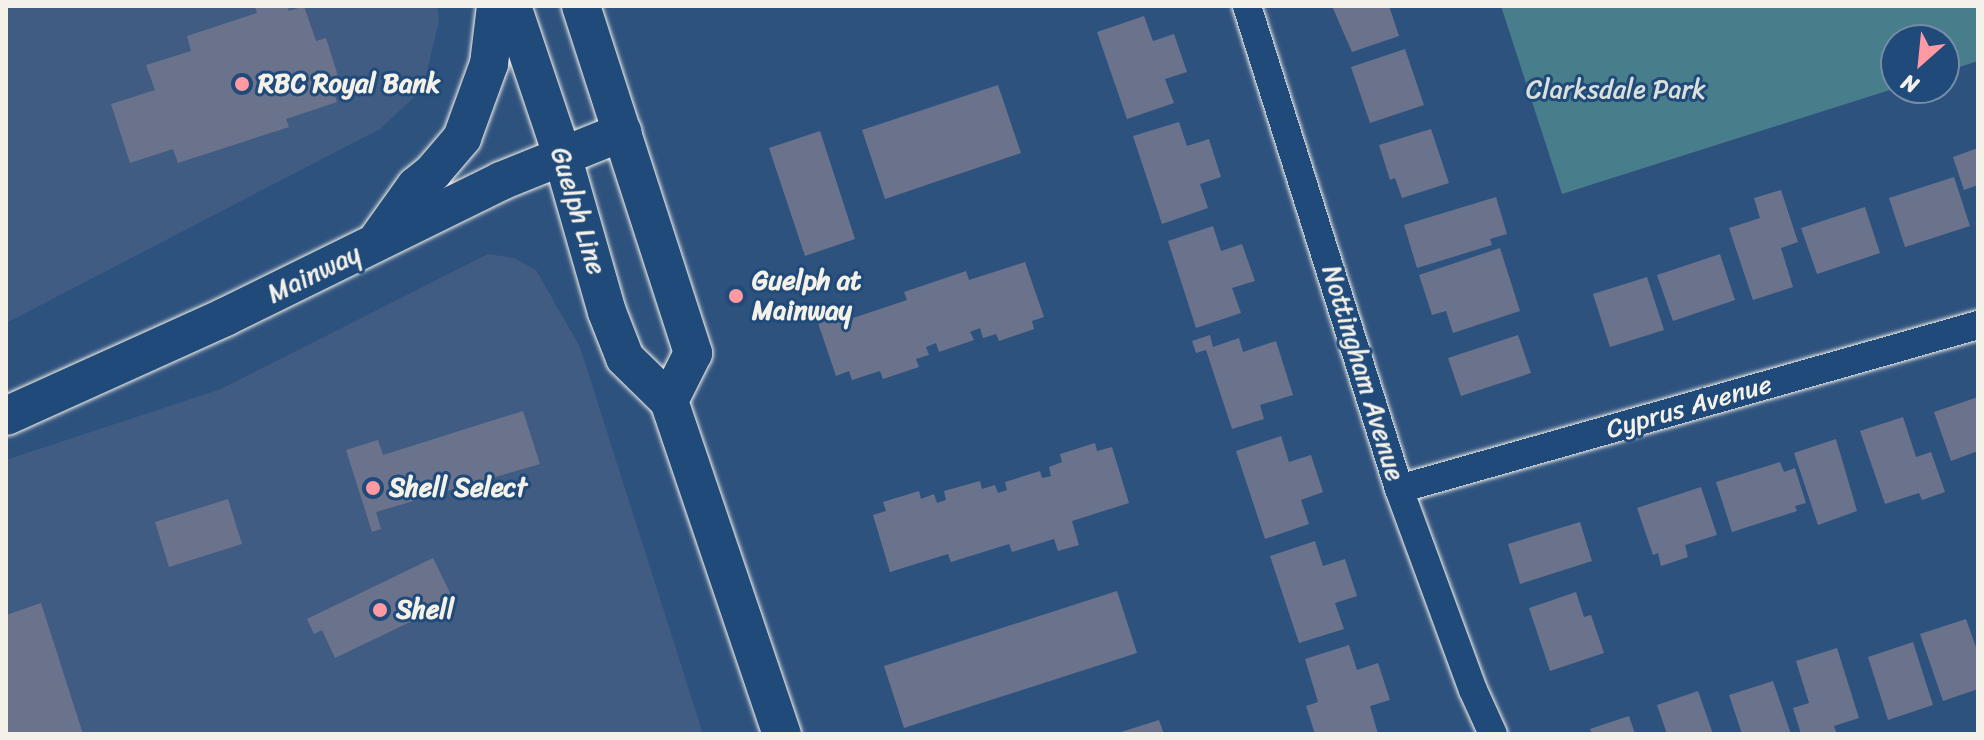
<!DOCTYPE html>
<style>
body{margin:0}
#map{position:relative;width:1984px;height:740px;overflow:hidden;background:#2e527e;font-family:Sriracha,sans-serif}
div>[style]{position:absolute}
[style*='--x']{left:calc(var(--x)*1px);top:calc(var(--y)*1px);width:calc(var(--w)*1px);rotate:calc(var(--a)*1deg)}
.built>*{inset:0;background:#405c82}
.green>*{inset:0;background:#487d8b}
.building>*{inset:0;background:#6b738c}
.roads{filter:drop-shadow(0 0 2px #f4f1e8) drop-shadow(0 0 2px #f4f1e8)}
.street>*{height:28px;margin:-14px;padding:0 14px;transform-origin:14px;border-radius:14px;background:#1f4a7a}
.secondary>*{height:38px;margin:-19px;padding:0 19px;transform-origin:19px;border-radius:19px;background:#1f4a7a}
.dots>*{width:22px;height:22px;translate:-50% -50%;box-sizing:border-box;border:4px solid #1f4a7a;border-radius:50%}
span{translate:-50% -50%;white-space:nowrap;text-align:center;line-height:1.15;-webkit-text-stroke:6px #1f4a7a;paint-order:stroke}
.poi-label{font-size:26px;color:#f4f1e8;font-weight:700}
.left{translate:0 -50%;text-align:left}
.park-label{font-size:26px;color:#dae0da}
.street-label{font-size:26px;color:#f4f1e8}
.frame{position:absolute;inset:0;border:8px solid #f4f1e8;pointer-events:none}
.north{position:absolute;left:1880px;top:24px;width:80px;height:80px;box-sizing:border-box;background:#1f4a7a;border:2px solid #748da6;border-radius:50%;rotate:207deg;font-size:22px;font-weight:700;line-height:32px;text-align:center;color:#f4f1e8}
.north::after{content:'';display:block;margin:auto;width:28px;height:36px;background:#ff9aa2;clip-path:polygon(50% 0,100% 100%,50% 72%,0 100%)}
</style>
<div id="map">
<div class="built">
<div style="clip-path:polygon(6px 6px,437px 6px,439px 20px,423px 89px,380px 129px,6px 323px)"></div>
<div style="clip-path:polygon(488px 254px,514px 258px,536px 270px,580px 347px,703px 734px,6px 734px,6px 460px,221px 389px)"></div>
</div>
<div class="green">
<div style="clip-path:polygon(1501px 6px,1978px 6px,1978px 61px,1944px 72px,1944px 40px,1896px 40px,1896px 88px,1562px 194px)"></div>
</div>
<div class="building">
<div style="clip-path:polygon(259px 6px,287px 6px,289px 11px,304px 6px,316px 41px,326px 38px,338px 76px,329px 79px,337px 102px,286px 119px,289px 127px,178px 163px,173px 149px,130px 163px,111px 104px,155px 90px,146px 65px,191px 51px,187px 36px,257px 13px,255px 7px)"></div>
<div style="clip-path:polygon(1332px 6px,1389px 6px,1399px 36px,1352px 52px)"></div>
<div style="clip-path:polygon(1144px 16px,1153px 41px,1174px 34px,1187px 72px,1165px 79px,1174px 103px,1127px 119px,1097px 32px)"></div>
<div style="clip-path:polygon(1405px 49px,1424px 105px,1370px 123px,1351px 67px)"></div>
<div style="clip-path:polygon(998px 85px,1021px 153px,885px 199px,862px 130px)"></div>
<div style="clip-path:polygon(1179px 122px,1187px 146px,1209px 139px,1221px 177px,1200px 184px,1208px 208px,1162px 224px,1133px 136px)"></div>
<div style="clip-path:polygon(1431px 129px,1449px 183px,1402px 198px,1395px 178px,1390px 180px,1379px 145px)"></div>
<div style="clip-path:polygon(820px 131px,855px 239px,805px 256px,769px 148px)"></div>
<div style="clip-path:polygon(1978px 148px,1978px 185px,1964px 190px,1953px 157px)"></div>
<div style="clip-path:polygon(1954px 177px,1970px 226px,1905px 247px,1889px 198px)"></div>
<div style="clip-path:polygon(1781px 190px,1798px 242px,1781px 248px,1793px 287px,1753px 300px,1729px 228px,1760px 218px,1754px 198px)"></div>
<div style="clip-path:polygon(1496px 197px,1507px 234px,1490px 239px,1492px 245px,1417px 268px,1404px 225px)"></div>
<div style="clip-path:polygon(1865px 207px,1880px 253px,1817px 274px,1801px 228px)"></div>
<div style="clip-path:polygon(1213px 226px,1221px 251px,1242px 244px,1255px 281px,1232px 288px,1241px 313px,1196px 328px,1168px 241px)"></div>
<div style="clip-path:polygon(1500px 248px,1520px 311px,1453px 333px,1446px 311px,1432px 315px,1419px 275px)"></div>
<div style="clip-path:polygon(1720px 254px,1735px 300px,1673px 321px,1657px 275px)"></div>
<div style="clip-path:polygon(1025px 262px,1044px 317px,1032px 321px,1034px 329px,999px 341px,996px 334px,983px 338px,980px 328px,970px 332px,974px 340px,939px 352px,936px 343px,926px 347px,929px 355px,916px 359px,919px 367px,883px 379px,880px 371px,852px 380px,849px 371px,836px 376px,817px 320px,850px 310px,853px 318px,907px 300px,904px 292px,966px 271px,969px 280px)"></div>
<div style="clip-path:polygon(1647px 277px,1664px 330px,1610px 347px,1593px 294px)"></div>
<div style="clip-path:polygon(1210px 335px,1213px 347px,1239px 338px,1243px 352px,1276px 341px,1293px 395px,1260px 405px,1264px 419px,1232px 429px,1206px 350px,1196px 353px,1192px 341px)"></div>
<div style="clip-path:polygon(1518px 335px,1531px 373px,1461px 396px,1448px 358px)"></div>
<div style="clip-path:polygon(1978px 397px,1978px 451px,1951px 461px,1934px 412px)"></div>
<div style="clip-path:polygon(523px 411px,540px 464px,376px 512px,381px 529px,372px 532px,346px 450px,378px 440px,383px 455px)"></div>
<div style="clip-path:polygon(1903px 417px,1916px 457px,1931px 452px,1945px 492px,1922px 500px,1919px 493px,1885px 504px,1860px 431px)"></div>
<div style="clip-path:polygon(1281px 436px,1289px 462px,1311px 455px,1323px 492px,1301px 500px,1309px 524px,1265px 539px,1236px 451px)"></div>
<div style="clip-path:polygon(1836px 439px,1857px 511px,1818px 525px,1794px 453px)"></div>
<div style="clip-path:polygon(1095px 443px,1097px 451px,1112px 447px,1129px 503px,1072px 521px,1079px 545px,1058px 551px,1054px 539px,1012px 552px,1009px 544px,951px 562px,948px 554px,890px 572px,873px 515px,886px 511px,883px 502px,919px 491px,921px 499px,934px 494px,937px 503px,946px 500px,944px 491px,980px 481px,982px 489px,995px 485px,998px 493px,1007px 490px,1005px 482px,1040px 471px,1042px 478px,1051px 476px,1049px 467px,1062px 462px,1060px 454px)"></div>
<div style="clip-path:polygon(1780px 462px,1784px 472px,1795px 468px,1806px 503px,1795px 506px,1797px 511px,1732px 532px,1716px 482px)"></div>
<div style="clip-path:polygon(1701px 487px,1717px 535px,1685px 545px,1688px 557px,1661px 566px,1658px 553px,1653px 555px,1637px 508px)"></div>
<div style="clip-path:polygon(228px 499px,242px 544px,169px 567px,155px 522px)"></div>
<div style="clip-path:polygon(1580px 522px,1592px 561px,1520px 584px,1508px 544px)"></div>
<div style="clip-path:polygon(1315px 541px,1323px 566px,1345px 559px,1357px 596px,1335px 603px,1344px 629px,1299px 643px,1270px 556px)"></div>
<div style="clip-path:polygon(433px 558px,454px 601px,335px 658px,322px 630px,314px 634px,307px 619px)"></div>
<div style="clip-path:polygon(1117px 591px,1137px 653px,904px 728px,884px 666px)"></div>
<div style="clip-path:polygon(1576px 592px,1584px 617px,1591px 615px,1604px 653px,1550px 671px,1529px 608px)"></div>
<div style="clip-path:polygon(41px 603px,83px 734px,6px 734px,6px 615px)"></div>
<div style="clip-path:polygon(1966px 619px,1978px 653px,1978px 689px,1943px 701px,1920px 634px)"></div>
<div style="clip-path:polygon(1913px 642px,1933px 705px,1888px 720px,1868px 657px)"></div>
<div style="clip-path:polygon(1349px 645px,1357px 670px,1378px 663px,1390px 700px,1370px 706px,1378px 734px,1315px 734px,1306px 706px,1318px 702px,1305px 659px)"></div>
<div style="clip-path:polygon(1837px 648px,1859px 718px,1834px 726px,1837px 734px,1801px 734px,1793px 708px,1809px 703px,1796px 661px)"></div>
<div style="clip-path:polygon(1773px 681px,1791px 734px,1742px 734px,1729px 695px)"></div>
<div style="clip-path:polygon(1698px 691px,1713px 734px,1667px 734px,1657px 705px)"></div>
<div style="clip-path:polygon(1629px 716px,1635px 734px,1592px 734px,1590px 729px)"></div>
<div style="clip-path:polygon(1159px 720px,1164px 734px,1119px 734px,1118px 733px)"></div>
</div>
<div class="roads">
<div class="street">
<div style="--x:1247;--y:6;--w:506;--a:72.53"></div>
<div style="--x:1399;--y:489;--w:214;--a:69.8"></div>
<div style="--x:1473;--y:690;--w:48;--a:65.6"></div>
<div style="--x:1399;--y:489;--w:602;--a:-15.81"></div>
</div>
<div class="secondary">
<div style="--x:512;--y:6;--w:157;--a:71.4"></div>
<div style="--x:562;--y:155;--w:163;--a:74"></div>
<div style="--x:607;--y:312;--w:49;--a:68.6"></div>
<div style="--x:625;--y:358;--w:62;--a:44.3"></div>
<div style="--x:669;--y:401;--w:352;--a:71.3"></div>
<div style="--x:581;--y:6;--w:365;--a:72.1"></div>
<div style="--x:693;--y:353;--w:54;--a:116.6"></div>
<div style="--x:378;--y:239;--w:65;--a:-54.4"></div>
<div style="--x:416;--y:186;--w:22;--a:-39"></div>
<div style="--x:433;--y:172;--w:45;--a:-49.5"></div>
<div style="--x:462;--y:138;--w:79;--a:-70"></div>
<div style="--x:489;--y:64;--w:58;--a:-83.1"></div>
<div style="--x:6;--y:416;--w:240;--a:-24.3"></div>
<div style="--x:225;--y:317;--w:308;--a:-26.2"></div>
<div style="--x:501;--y:181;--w:131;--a:-22"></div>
</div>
</div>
<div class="dots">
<div style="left:242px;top:84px;background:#ff9aa2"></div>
<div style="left:736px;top:296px;background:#ff9aa2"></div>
<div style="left:373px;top:488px;background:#ff9aa2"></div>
<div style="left:380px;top:610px;background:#ff9aa2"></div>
</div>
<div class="poi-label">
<span class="left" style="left:258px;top:84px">RBC Royal Bank</span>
<span class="left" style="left:752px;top:296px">Guelph at<br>Mainway</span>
<span class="left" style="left:389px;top:488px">Shell Select</span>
<span class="left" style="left:396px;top:610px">Shell</span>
</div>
<div class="park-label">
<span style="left:1616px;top:90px">Clarksdale Park</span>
</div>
<div class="street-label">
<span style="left:578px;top:211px;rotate:73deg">Guelph Line</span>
<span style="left:314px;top:274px;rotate:-26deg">Mainway</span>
<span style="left:1363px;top:373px;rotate:73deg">Nottingham Avenue</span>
<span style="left:1689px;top:407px;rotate:-16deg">Cyprus Avenue</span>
</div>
<div class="frame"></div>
<div class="north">N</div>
</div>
